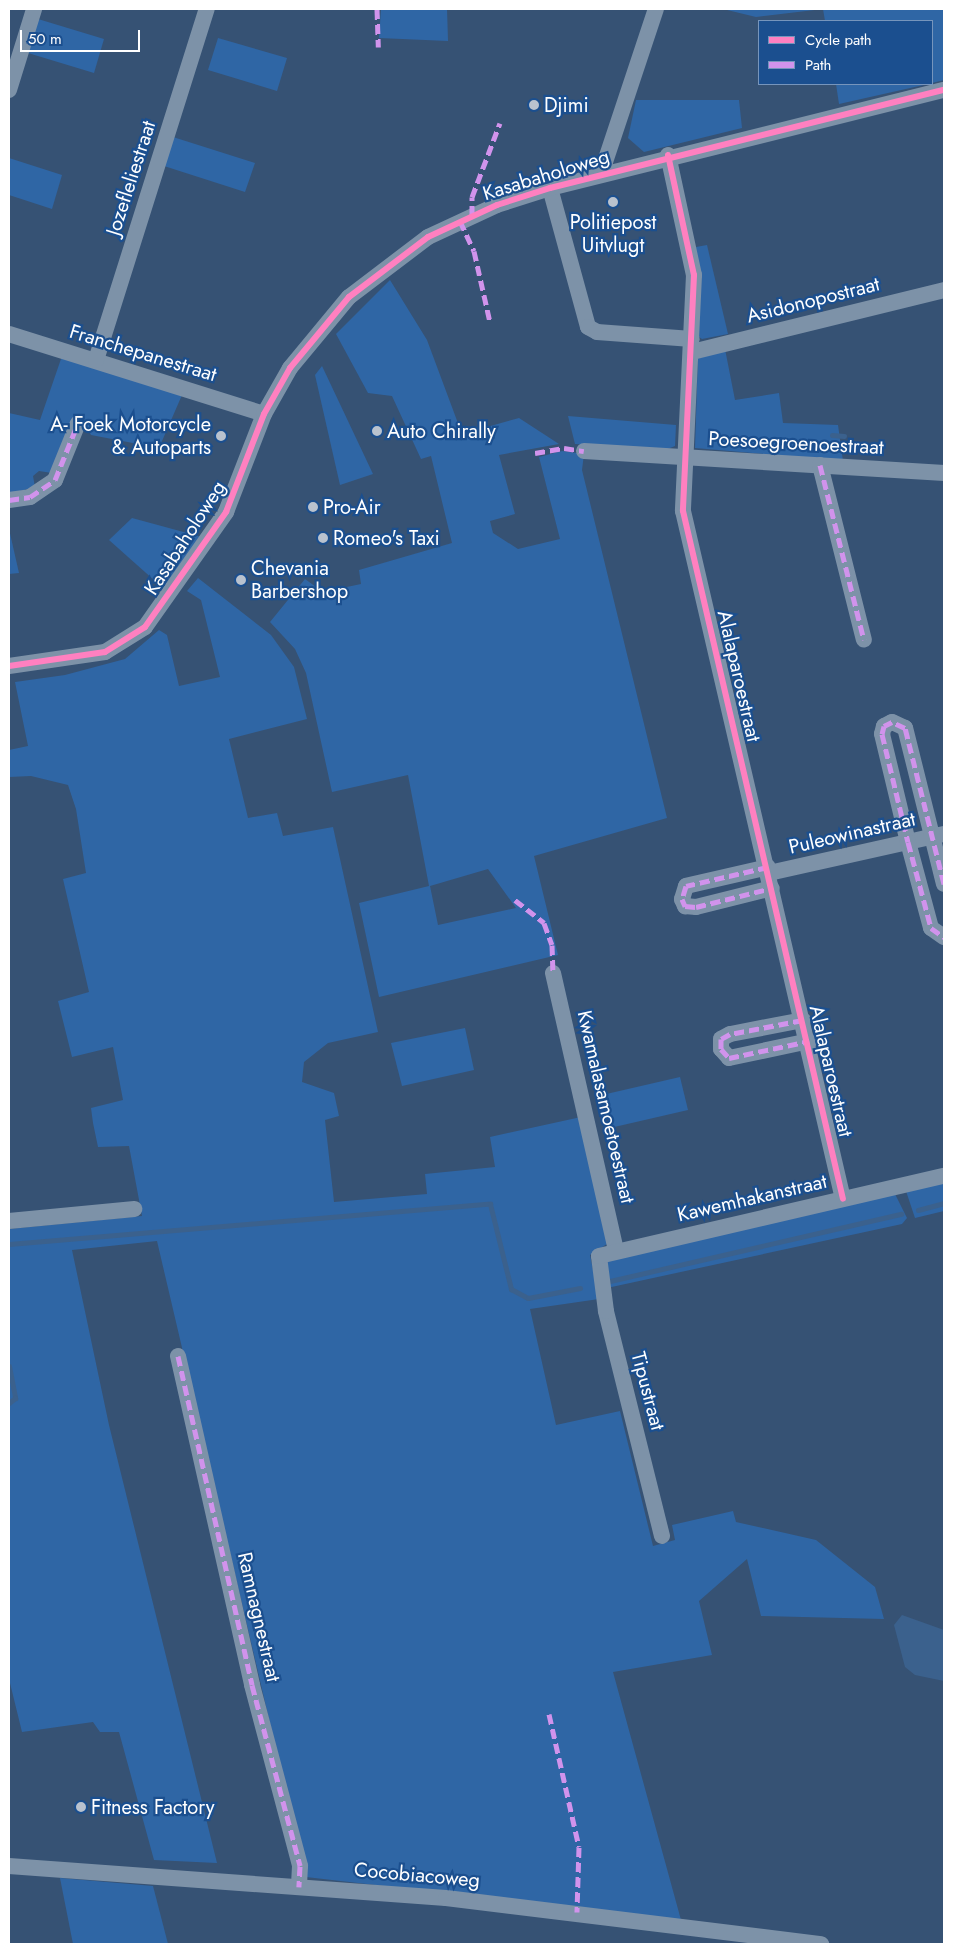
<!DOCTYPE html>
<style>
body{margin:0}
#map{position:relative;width:953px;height:1953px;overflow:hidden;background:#365274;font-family:Jost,sans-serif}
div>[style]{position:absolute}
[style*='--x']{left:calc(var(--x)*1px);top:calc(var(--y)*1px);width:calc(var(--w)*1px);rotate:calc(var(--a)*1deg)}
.green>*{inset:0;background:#2f66a5}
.water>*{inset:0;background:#3b618d}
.stream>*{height:5px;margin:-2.5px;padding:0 2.5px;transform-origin:2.5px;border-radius:2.5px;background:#3b618d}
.minor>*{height:16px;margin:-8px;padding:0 8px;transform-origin:8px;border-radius:8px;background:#7d92a8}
.quiet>*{height:5px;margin-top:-2.5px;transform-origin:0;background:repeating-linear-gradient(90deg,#d193ec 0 10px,transparent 0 15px)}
.cycleway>*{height:6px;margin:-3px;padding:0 3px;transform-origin:3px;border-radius:3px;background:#ff80c0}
.dots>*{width:14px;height:14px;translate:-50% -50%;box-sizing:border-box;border:2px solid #1b4f8f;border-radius:50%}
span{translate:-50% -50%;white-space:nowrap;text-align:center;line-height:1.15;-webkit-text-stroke:4.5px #1b4f8f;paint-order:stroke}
.poi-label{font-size:20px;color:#fff}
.left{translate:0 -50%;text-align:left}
.right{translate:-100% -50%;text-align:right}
.street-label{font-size:20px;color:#fff}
.frame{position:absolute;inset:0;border:10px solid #fff;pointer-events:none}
.legend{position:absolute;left:758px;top:20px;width:175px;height:65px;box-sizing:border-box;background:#1b4f8f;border:1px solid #7695bc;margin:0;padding:6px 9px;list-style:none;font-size:15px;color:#fff}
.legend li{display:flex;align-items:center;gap:10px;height:25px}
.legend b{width:25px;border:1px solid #7695bc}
.scale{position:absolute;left:20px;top:30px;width:120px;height:22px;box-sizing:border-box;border:2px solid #fff;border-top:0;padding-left:6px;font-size:15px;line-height:18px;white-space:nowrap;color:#fff;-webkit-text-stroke:4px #1b4f8f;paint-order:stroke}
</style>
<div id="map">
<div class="green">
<div style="clip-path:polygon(381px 9px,447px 9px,448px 41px,379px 38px)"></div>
<div style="clip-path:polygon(723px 9px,944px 9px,944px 80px,932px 83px,932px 21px,825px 21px,823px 9px,756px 17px)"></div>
<div style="clip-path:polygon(38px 19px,104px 39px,94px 73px,28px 53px)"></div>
<div style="clip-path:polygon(218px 38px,287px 58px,277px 91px,208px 70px)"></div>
<div style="clip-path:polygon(836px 84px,928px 84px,839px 104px)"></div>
<div style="clip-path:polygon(636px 100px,739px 100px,742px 128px,644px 152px,628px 138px)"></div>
<div style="clip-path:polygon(173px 137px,255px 163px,245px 192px,164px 166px)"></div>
<div style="clip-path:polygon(9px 158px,62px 175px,52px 209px,9px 195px)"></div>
<div style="clip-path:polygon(707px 245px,728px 334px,702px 339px,699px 337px,696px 247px)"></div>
<div style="clip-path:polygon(evenodd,390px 280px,427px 340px,462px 434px,519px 418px,559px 444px,499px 455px,515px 514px,490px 521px,493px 533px,518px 549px,560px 539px,539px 457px,562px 451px,584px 454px,582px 470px,667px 818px,534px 856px,558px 955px,379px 997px,359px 903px,429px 886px,408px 775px,332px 792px,306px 673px,295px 649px,270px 622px,305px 579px,323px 592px,361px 584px,359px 570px,452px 543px,431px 456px,421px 459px,392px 396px,368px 393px,336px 334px,390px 280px,488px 869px,516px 908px,438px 925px,430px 886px,488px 869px)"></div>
<div style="clip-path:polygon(725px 349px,735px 400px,779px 393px,783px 423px,838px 425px,843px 461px,695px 448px,698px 356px)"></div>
<div style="clip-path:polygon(62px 356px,182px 395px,159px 448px,91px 435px,84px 422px,73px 419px,52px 473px,39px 471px,33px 476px,35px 487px,9px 494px,9px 413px,40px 420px)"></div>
<div style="clip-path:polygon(322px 366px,373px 474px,340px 485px,315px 375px)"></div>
<div style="clip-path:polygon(568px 416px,676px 425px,675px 446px,665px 450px,575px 444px)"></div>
<div style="clip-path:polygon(132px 518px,202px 537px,164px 589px,109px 540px)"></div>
<div style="clip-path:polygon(9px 529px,19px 573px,9px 574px)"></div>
<div style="clip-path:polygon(198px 578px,271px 635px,294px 667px,307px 719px,229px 739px,248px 818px,277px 813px,283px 836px,333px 827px,378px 1032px,328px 1043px,304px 1062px,302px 1082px,334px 1093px,339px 1116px,325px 1120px,334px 1202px,427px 1194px,425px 1174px,495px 1167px,490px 1137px,581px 1117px,607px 1244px,590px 1255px,599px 1299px,530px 1309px,556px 1425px,620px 1411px,653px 1546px,675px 1540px,672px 1525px,733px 1511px,736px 1522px,816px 1540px,875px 1587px,884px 1619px,761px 1616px,747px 1559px,699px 1601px,712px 1655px,613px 1672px,681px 1920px,306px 1877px,157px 1241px,72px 1250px,109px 1425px,217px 1863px,154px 1860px,119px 1732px,100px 1732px,93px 1722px,22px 1732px,9px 1679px,9px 1229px,142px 1216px,129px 1146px,98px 1147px,93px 1123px,91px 1108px,123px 1100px,113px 1047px,72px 1057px,58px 1001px,89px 992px,63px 879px,86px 873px,76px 809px,68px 785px,31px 776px,9px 777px,9px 750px,28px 746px,15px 682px,65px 675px,125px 659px,159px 630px,167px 635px,179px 686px,220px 677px,201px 600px,187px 591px)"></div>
<div style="clip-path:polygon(465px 1028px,474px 1070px,402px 1086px,391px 1043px)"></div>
<div style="clip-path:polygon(680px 1077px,688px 1110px,610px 1128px,602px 1095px)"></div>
<div style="clip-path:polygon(944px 1182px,944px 1211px,915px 1218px,906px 1191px)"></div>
<div style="clip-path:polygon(895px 1194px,907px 1218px,902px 1224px,607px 1288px,608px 1258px)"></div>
<div style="clip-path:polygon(60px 1878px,153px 1886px,168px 1944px,73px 1944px)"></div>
</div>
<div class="water">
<div style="clip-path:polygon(902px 1615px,944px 1630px,944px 1681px,915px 1675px,905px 1667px,894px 1625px)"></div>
</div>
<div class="stream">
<div style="--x:832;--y:435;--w:12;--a:5"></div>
<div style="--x:918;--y:1210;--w:27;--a:-15"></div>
<div style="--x:9;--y:1244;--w:483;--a:-4.8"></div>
<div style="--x:490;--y:1204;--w:88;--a:76.1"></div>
<div style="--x:511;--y:1289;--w:19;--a:28"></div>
<div style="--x:528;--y:1298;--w:53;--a:-10.9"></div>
<div style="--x:610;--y:1281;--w:299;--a:-13"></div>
<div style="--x:9;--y:1366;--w:33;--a:79"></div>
<div style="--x:15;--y:1398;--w:8;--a:140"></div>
</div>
<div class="minor">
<div style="--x:9;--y:90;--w:85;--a:-72.8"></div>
<div style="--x:668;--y:155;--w:123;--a:77.8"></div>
<div style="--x:694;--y:275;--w:236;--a:92.7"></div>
<div style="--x:683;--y:511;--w:706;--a:76.91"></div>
<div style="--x:601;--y:174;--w:174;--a:-71.6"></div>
<div style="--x:550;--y:188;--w:144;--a:74.7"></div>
<div style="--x:588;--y:327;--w:10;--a:29"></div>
<div style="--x:597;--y:332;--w:95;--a:4.2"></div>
<div style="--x:9;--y:334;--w:267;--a:17.4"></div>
<div style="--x:692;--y:352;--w:260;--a:-13.8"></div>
<div style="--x:96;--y:360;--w:368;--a:-72.5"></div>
<div style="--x:584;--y:451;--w:361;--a:3.5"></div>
<div style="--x:820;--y:465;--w:180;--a:75.9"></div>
<div style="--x:9;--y:500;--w:21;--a:-8"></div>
<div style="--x:30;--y:497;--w:30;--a:-34"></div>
<div style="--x:55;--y:480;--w:61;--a:-68"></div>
<div style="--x:9;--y:666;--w:97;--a:-8.3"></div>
<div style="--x:105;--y:652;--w:47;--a:-32"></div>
<div style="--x:145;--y:627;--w:141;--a:-54.8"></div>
<div style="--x:226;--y:512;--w:105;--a:-68.8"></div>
<div style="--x:264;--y:414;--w:53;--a:-60.5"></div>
<div style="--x:290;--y:368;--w:92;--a:-50.3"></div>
<div style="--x:349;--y:297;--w:99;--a:-37.2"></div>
<div style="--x:428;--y:237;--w:76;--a:-24.9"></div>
<div style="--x:497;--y:205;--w:56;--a:-17.8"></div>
<div style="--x:550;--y:188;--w:406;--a:-14"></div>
<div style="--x:768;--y:867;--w:84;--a:167"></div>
<div style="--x:686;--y:886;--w:14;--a:107"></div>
<div style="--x:682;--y:899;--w:8;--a:67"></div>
<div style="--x:685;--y:906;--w:11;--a:5"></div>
<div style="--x:696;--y:907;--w:78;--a:-14"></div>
<div style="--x:769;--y:873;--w:179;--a:-12.6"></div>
<div style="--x:944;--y:884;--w:161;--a:-104"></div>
<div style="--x:905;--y:728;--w:14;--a:-155"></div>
<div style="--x:892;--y:722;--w:9;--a:153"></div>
<div style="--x:884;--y:726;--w:8;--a:104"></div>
<div style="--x:882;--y:734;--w:111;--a:76.5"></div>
<div style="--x:908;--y:842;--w:89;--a:75"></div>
<div style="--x:931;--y:928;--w:16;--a:35"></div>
<div style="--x:553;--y:973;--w:284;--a:77.2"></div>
<div style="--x:803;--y:1020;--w:74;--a:169.1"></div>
<div style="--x:730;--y:1034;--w:10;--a:151"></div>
<div style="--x:721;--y:1039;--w:10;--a:90"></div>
<div style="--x:721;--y:1049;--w:12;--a:48"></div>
<div style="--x:729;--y:1058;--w:82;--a:-12"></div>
<div style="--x:9;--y:1221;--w:126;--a:-5.5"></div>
<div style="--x:178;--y:1356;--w:337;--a:77.3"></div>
<div style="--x:252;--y:1685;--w:187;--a:75.1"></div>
<div style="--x:300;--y:1866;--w:21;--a:93"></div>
<div style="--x:662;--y:1536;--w:232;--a:-104"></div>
<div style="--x:606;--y:1311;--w:55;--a:-97.3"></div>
<div style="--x:599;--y:1256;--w:354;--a:-13.1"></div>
<div style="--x:9;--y:1866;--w:438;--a:4.2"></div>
<div style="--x:446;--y:1898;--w:378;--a:7"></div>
</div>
<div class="quiet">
<div style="--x:377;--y:9;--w:38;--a:88"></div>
<div style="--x:472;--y:215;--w:18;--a:-90"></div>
<div style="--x:472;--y:197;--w:79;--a:-69.3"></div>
<div style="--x:460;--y:221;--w:33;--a:65"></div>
<div style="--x:474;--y:251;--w:73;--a:77.3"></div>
<div style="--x:535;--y:453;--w:29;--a:-10"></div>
<div style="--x:564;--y:448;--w:20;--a:9"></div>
<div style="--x:820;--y:465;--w:180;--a:75.9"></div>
<div style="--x:9;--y:500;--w:21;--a:-8"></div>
<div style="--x:30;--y:497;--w:30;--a:-34"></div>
<div style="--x:55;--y:480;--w:61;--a:-68"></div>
<div style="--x:768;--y:867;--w:84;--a:167"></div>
<div style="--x:686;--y:886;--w:14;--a:107"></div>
<div style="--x:682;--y:899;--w:8;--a:67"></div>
<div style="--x:685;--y:906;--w:11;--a:5"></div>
<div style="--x:696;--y:907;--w:78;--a:-14"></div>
<div style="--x:944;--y:884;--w:161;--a:-104"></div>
<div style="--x:905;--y:728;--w:14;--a:-155"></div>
<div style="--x:892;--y:722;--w:9;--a:153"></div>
<div style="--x:884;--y:726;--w:8;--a:104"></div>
<div style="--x:882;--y:734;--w:111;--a:76.5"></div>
<div style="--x:908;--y:842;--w:89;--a:75"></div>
<div style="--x:931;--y:928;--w:16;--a:35"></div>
<div style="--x:515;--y:900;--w:37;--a:38"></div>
<div style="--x:544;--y:923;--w:23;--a:70"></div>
<div style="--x:552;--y:945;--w:28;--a:88"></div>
<div style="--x:803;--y:1020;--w:74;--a:169.1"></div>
<div style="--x:730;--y:1034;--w:10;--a:151"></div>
<div style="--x:721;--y:1039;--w:10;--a:90"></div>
<div style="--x:721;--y:1049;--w:12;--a:48"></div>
<div style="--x:729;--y:1058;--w:82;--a:-12"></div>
<div style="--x:178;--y:1356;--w:337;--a:77.3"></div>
<div style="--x:252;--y:1685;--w:187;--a:75.1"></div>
<div style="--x:300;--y:1866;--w:21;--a:93"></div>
<div style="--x:549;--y:1714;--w:136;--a:77.3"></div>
<div style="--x:579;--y:1847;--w:65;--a:91.8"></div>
</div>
<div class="cycleway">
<div style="--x:668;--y:155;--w:123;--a:77.8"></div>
<div style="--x:694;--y:275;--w:236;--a:92.7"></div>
<div style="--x:683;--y:511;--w:706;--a:76.91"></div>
<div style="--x:9;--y:666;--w:97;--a:-8.3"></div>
<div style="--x:105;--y:652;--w:47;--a:-32"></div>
<div style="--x:145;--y:627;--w:141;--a:-54.8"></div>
<div style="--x:226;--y:512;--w:105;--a:-68.8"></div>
<div style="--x:264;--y:414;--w:53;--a:-60.5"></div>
<div style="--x:290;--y:368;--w:92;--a:-50.3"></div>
<div style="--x:349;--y:297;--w:99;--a:-37.2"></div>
<div style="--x:428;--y:237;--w:76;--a:-24.9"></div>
<div style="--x:497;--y:205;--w:56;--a:-17.8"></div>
<div style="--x:550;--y:188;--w:406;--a:-14"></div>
</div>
<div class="dots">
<div style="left:534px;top:105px;background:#b9c2ce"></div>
<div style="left:613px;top:202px;background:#b9c2ce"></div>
<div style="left:377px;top:431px;background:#b9c2ce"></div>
<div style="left:221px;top:436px;background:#b9c2ce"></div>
<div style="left:313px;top:507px;background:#b9c2ce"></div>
<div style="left:323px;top:538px;background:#b9c2ce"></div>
<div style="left:241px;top:580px;background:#b9c2ce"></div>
<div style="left:81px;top:1807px;background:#b9c2ce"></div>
</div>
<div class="poi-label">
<span class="left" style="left:544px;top:105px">Djimi</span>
<span style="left:613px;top:234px">Politiepost<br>Uitvlugt</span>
<span class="right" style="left:211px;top:436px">A- Foek Motorcycle<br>&amp; Autoparts</span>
<span class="left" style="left:387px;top:431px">Auto Chirally</span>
<span class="left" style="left:323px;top:507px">Pro-Air</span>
<span class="left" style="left:333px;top:538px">Romeo's Taxi</span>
<span class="left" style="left:251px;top:580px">Chevania<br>Barbershop</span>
<span class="left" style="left:91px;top:1807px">Fitness Factory</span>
</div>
<div class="street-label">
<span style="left:546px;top:175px;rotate:-17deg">Kasabaholoweg</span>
<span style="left:131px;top:178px;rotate:-72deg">Jozefleliestraat</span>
<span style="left:813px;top:300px;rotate:-14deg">Asidonopostraat</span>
<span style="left:143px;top:353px;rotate:17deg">Franchepanestraat</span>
<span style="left:796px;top:443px;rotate:3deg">Poesoegroenoestraat</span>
<span style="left:185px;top:538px;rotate:-57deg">Kasabaholoweg</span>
<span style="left:739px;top:676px;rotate:77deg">Alalaparoestraat</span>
<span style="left:852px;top:833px;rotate:-13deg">Puleowinastraat</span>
<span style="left:831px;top:1071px;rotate:77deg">Alalaparoestraat</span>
<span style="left:606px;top:1107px;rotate:77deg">Kwamalasamoetoestraat</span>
<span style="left:752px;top:1198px;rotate:-13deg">Kawemhakanstraat</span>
<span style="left:648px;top:1391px;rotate:75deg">Tipustraat</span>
<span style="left:259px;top:1617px;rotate:77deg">Ramnagnestraat</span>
<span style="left:417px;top:1875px;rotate:5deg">Cocobiacoweg</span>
</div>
<div class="frame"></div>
<ul class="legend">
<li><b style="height:6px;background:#ff80c0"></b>Cycle path</li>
<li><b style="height:6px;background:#d193ec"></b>Path</li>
</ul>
<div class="scale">50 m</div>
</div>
